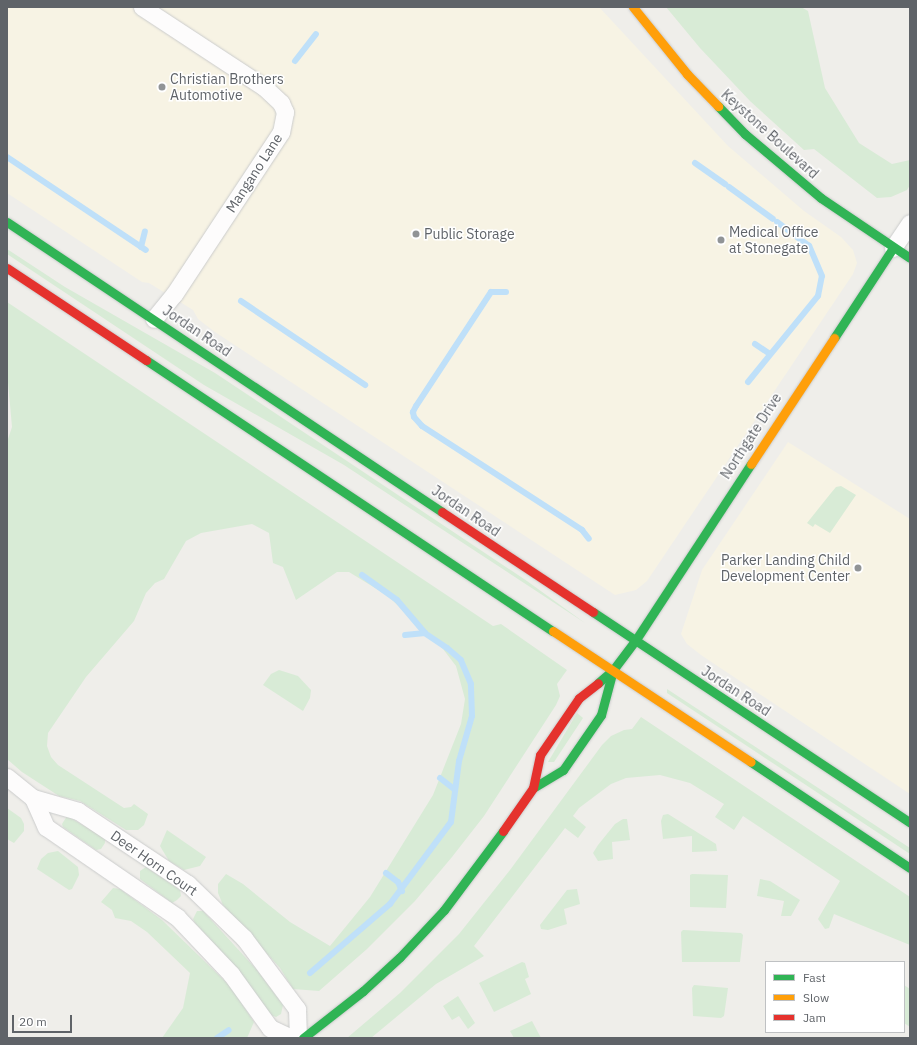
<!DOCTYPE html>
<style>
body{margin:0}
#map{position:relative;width:917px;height:1045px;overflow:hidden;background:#efeeea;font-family:"IBM Plex Sans",sans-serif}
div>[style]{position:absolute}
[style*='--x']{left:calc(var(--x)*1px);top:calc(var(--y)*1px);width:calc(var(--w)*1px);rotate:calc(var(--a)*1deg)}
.commercial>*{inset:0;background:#f7f3e4}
.green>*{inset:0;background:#d8ebd6}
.stream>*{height:6px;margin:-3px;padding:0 3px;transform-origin:3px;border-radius:3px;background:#bfe0f9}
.roads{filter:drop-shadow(0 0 1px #cbcccc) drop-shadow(0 0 1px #cbcccc)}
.street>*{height:17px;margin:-8.5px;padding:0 8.5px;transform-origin:8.5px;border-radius:8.5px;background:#fdfcfc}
.fast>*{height:9px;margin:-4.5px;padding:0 4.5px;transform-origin:4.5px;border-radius:4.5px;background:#30b455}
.slow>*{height:9px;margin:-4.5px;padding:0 4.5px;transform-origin:4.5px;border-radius:4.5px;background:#ff9f0a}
.jam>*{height:9px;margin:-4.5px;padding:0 4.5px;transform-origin:4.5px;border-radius:4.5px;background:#e5322d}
.dots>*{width:11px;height:11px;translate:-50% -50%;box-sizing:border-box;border:2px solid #fff;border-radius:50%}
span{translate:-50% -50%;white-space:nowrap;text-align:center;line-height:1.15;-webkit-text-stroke:3px #fff;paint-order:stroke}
.poi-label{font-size:14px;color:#5f6368}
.left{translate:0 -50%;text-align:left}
.right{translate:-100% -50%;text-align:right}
.street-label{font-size:14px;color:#5f6368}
.frame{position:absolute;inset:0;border:8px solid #5f6368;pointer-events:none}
.legend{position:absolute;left:765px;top:961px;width:140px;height:72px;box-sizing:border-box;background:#fff;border:1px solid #bfc1c3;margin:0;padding:5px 7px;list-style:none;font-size:12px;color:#5f6368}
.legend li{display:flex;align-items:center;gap:8px;height:20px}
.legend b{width:20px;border:1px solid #bfc1c3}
.scale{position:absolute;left:12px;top:1015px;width:60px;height:18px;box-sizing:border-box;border:2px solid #5f6368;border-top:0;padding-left:5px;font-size:12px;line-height:14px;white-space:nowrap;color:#5f6368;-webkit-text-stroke:3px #fff;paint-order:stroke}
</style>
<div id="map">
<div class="commercial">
<div style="clip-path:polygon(7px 7px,599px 7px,728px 146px,804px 211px,841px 237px,853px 250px,857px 263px,853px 274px,647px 581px,636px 590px,615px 595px,215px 332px,198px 319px,193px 310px,149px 283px,142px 282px,7px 193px)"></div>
<div style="clip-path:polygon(788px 442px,910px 519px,910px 794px,701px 655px,687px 644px,681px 634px,702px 570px)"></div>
</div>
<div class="green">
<div style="clip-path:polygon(666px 7px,801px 7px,808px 11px,825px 88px,859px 143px,892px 164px,910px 160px,910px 185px,907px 190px,891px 197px,877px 198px,814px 149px,804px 150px,750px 101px,700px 48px)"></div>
<div style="clip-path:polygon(7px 249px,65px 287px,215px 373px,527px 581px,585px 623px,344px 465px,204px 385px,7px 254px)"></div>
<div style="clip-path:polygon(7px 302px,493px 626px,501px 624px,567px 670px,557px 684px,560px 696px,556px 705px,484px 816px,452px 857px,415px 901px,367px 949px,319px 991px,293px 989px,280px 968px,223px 905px,218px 893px,218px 884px,226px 874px,243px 884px,290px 922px,330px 946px,370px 897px,433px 795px,461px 724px,465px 699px,456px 666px,443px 649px,388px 596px,349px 572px,337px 572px,296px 600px,283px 567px,273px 563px,269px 533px,252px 524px,201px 533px,186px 541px,164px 579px,155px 583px,146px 593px,134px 621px,86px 677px,48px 733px,47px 746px,51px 757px,58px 765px,124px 808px,131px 807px,134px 804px,148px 814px,144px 825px,138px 830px,126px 830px,80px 801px,59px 796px,22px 772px,7px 759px,7px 442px,12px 427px,7px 371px)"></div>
<div style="clip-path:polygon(841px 486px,856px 495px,830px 533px,815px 524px,813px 527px,807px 523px,831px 493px,836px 487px)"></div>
<div style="clip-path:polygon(279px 670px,298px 676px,311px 690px,310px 698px,303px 711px,263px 685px,271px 674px)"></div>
<div style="clip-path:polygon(667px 689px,910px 848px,910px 854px,667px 693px)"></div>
<div style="clip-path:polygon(577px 713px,583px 718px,554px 762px,548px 762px)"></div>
<div style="clip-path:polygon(641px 717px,910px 897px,910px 945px,834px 914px,829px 928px,825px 929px,818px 919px,840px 881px,743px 816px,734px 830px,715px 817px,724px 804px,690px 783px,660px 775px,626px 778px,611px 784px,579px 808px,573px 816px,586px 827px,578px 838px,565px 828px,474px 946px,484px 956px,436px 984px,371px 1038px,347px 1038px,400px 993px,459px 934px,510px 870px,602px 745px,611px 736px,624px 730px,632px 729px)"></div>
<div style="clip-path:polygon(7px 808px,21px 818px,24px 824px,24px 831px,14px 843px,7px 839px)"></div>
<div style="clip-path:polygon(668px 814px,716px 844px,717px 851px,692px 852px,692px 836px,663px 839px,661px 821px,663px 815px)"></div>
<div style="clip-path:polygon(67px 816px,105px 838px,105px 843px,101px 849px,96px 850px,63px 827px,62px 824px)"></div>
<div style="clip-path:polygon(623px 819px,627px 819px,630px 840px,612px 842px,613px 859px,598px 861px,593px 853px,598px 845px,615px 824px)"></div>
<div style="clip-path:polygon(167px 830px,206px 857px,200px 866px,184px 870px,169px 861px,160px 846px)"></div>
<div style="clip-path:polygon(58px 851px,78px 867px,79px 875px,72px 889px,69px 890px,37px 869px,41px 859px,48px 853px)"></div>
<div style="clip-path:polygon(146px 867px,180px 890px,181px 896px,177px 900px,172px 903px,140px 879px,140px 871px)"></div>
<div style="clip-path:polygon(692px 874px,728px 875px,726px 908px,690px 907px,690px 875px)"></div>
<div style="clip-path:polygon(760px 879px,770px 881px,800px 900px,791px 916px,781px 916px,784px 901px,757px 896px)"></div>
<div style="clip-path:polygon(113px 888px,120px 889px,162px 920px,230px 986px,254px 1022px,247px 1038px,162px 1038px,183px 1008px,190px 973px,147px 932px,131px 921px,115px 918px,112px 910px,101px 902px)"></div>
<div style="clip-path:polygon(577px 889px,580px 904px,564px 909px,567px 924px,548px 930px,541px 929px,540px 925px,567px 890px)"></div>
<div style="clip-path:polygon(197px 911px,203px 911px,257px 970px,283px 1005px,281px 1014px,276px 1017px,268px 1014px,234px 965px,195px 923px,193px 919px)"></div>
<div style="clip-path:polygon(683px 930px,741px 933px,743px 935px,740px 962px,682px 962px,681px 932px)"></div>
<div style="clip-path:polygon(522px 962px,525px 963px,529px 977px,525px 979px,531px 994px,494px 1012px,479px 983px)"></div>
<div style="clip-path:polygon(694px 985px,728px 988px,724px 1016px,721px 1018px,693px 1016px,692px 988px)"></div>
<div style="clip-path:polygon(904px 985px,910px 989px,910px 1027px,904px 1023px)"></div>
<div style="clip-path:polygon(458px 996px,475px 1023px,468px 1029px,459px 1016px,452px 1020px,443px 1006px)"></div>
<div style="clip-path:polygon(532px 1021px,541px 1038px,514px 1038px,510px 1031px)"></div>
</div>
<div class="stream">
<div style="--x:295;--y:61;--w:34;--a:-52"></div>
<div style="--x:7;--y:157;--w:167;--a:33.8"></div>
<div style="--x:695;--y:163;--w:37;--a:35"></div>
<div style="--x:729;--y:187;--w:54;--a:36"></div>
<div style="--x:141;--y:247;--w:16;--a:-76"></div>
<div style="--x:506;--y:292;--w:15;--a:180"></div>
<div style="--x:491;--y:292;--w:136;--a:123.3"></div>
<div style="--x:416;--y:406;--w:7;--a:117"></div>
<div style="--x:413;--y:412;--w:5;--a:79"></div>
<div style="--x:414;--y:417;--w:12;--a:48"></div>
<div style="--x:422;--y:426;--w:191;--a:33"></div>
<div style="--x:582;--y:530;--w:11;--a:52"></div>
<div style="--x:241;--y:301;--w:150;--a:34.1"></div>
<div style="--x:755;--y:344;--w:18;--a:34"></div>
<div style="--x:748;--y:382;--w:111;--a:-50.9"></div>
<div style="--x:818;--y:296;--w:20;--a:-79"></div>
<div style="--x:822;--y:276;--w:33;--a:-113"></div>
<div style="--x:809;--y:246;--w:40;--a:-143"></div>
<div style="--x:362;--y:575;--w:43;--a:35.5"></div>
<div style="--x:397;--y:600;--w:43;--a:49.7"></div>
<div style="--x:440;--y:778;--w:18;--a:38"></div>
<div style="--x:386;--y:873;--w:15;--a:37"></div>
<div style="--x:398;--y:882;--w:10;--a:66"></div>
<div style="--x:310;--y:973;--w:106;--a:-40.8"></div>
<div style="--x:390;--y:904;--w:102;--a:-53.4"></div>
<div style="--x:451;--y:822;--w:62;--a:-82.5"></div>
<div style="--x:459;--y:761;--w:47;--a:-73.9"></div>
<div style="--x:472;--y:716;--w:32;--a:-92"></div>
<div style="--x:471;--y:684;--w:26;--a:-113"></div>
<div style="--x:461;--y:660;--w:18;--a:-139"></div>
<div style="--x:447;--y:648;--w:27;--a:-146"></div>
<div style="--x:425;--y:633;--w:20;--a:174"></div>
<div style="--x:217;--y:1038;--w:14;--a:-34"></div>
</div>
<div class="roads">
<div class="street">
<div style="--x:142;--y:7;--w:146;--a:33.3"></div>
<div style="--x:264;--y:87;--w:23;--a:43"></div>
<div style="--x:281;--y:103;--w:10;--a:66"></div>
<div style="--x:285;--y:112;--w:20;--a:101"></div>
<div style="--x:281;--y:132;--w:194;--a:123.4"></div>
<div style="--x:174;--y:294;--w:32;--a:129"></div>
<div style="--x:893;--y:248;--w:30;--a:-56"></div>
<div style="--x:7;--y:777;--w:33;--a:39"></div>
<div style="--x:33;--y:798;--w:47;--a:16.1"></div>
<div style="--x:78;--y:811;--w:132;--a:33.6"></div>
<div style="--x:188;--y:884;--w:78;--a:44"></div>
<div style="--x:244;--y:938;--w:89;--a:53.3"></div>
<div style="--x:297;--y:1009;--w:29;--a:88"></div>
<div style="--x:33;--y:798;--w:32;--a:66"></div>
<div style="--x:46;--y:827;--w:159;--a:34.5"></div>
<div style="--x:177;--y:917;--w:79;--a:46.5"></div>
<div style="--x:231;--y:974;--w:67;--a:54.2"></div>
<div style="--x:270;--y:1028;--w:23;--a:25"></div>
</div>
<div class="fast">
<div style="--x:718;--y:106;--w:39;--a:46"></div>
<div style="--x:745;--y:134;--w:99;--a:40.1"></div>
<div style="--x:821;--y:198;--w:107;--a:34"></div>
<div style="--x:7;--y:222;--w:523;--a:33.69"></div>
<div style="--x:834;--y:338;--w:108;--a:-56.8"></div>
<div style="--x:146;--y:360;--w:489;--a:33.7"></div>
<div style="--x:593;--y:612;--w:381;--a:33.6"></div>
<div style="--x:598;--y:683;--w:20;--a:-41"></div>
<div style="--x:613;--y:670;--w:36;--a:-53"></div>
<div style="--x:635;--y:641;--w:212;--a:-56.8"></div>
<div style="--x:751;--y:762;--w:191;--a:33.7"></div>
<div style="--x:533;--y:788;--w:35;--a:-31"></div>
<div style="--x:563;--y:770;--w:67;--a:-55.4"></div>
<div style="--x:601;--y:715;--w:47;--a:-75.1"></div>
<div style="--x:303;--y:1038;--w:76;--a:-38.1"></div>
<div style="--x:363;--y:991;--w:50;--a:-42.6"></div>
<div style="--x:400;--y:957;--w:64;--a:-46.9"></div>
<div style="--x:444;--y:910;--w:99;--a:-53.2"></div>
</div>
<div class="slow">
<div style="--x:633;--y:7;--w:86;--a:51.1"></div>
<div style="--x:687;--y:74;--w:45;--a:45.9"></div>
<div style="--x:751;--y:464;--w:151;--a:-56.6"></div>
<div style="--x:553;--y:631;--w:237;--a:33.5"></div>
</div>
<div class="jam">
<div style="--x:7;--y:268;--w:167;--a:33.5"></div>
<div style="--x:442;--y:512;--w:181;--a:33.5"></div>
<div style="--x:503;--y:831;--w:52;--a:-55.1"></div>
<div style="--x:533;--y:788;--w:34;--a:-78"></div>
<div style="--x:540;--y:755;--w:69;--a:-55.6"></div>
<div style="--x:579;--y:698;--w:24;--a:-38"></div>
</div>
</div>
<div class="dots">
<div style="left:162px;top:87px;background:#919496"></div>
<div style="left:416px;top:234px;background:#919496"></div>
<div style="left:721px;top:240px;background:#919496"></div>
<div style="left:858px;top:568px;background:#919496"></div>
</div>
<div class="poi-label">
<span class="left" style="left:170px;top:87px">Christian Brothers<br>Automotive</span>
<span class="left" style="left:729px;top:240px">Medical Office<br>at Stonegate</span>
<span class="left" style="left:424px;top:234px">Public Storage</span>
<span class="right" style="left:850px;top:568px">Parker Landing Child<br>Development Center</span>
</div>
<div class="street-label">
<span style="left:770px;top:134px;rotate:42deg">Keystone Boulevard</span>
<span style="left:254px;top:173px;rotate:-57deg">Mangano Lane</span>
<span style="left:197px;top:331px;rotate:34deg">Jordan Road</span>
<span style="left:751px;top:436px;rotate:-57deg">Northgate Drive</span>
<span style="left:466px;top:511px;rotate:34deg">Jordan Road</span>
<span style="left:736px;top:691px;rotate:33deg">Jordan Road</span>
<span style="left:154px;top:863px;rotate:35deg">Deer Horn Court</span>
</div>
<div class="frame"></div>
<ul class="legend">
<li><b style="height:5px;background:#30b455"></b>Fast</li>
<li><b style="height:5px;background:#ff9f0a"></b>Slow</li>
<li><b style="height:5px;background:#e5322d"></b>Jam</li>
</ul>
<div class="scale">20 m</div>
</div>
